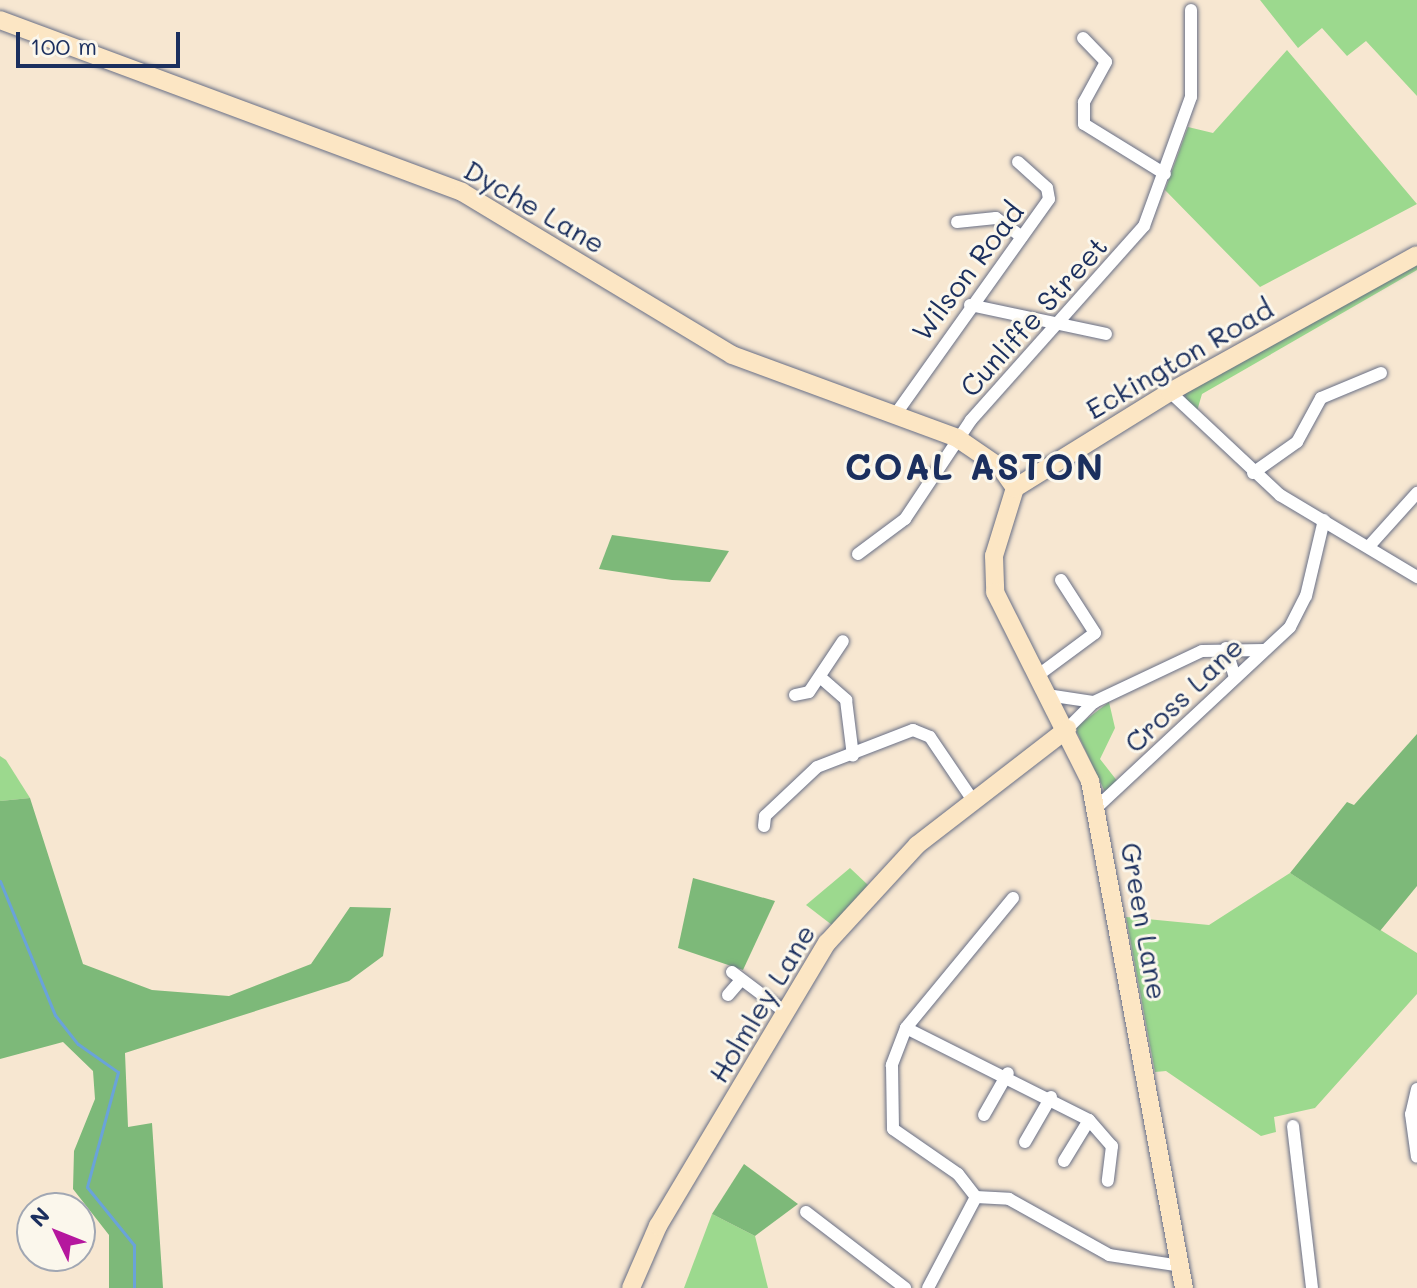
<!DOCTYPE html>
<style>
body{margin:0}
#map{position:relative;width:1417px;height:1288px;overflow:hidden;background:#f7e7d1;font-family:Mali,sans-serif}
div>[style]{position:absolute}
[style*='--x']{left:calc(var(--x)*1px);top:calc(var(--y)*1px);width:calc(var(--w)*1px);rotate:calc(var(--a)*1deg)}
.green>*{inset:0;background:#9cd98e}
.forest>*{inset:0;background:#7db979}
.stream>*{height:3px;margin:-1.5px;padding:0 1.5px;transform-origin:1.5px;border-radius:1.5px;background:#6aa3d9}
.roads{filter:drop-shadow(0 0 2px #686f86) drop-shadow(0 0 2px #686f86)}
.street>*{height:12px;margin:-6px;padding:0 6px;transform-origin:6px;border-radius:6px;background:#fff}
.secondary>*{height:18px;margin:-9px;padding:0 9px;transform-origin:9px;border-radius:9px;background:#fce6c4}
span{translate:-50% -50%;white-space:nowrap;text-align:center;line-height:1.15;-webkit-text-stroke:6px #fbf7ec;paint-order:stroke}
.street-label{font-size:28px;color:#1b2f5e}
.district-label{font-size:36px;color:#1b2f5e;font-weight:700;letter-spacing:2px}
.north{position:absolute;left:16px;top:1192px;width:80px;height:80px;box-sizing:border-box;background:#fbf7ec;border:2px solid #a1a7b3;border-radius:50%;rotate:313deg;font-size:22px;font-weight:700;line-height:32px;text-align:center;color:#1b2f5e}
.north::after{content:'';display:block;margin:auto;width:28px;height:36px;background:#b5179e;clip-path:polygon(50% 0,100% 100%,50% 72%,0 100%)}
.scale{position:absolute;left:16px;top:32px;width:164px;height:36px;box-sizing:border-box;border:4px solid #1b2f5e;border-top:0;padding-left:10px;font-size:24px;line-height:28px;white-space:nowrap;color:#1b2f5e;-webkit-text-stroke:6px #fbf7ec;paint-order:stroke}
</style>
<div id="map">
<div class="green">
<div style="clip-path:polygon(1260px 0,1417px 0,1417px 96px,1366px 41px,1347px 56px,1322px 28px,1298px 48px)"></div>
<div style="clip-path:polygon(1287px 50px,1417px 204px,1260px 287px,1165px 190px,1188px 127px,1213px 133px)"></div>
<div style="clip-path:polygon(1417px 263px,1417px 270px,1202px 394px,1197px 411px,1187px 403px,1184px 392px)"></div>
<div style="clip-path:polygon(1109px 702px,1115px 728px,1100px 759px,1118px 782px,1105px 792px,1075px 728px)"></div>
<div style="clip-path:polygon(0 756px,6px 760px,30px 798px,0 801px)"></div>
<div style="clip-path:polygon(850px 868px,868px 885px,832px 925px,806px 905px)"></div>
<div style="clip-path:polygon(1290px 873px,1417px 953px,1417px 994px,1315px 1108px,1274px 1117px,1276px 1132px,1261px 1136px,1166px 1071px,1155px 1072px,1126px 917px,1209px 925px)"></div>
<div style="clip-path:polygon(712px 1214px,755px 1236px,768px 1288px,684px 1288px)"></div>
</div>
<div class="forest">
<div style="clip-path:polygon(612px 535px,729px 551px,710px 582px,672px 580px,599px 569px)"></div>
<div style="clip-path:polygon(1417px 734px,1417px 886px,1380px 931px,1290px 873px,1347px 802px,1354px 805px)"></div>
<div style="clip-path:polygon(30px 798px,83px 964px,152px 990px,229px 996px,311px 964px,350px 907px,391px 908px,383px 956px,349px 981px,125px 1053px,128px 1127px,152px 1123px,163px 1288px,109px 1288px,109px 1235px,73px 1189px,74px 1151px,95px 1099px,93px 1071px,63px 1042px,0 1059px,0 801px)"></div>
<div style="clip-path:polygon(693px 878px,775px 901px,743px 970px,678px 948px)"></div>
<div style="clip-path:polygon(744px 1164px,798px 1204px,755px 1236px,712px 1214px)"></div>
</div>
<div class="stream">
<div style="--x:0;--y:881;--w:145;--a:67.7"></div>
<div style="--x:55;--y:1015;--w:37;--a:52"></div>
<div style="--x:78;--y:1044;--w:49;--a:35"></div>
<div style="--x:118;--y:1072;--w:119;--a:105.1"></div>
<div style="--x:87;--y:1187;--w:75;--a:51"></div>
<div style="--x:134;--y:1245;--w:43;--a:90"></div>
</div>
<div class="roads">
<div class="street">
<div style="--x:1083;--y:38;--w:33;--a:46"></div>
<div style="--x:1106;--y:62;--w:46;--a:118.8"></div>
<div style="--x:1084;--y:102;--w:22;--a:90"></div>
<div style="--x:1084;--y:124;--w:95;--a:31.7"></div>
<div style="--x:957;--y:222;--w:39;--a:-6"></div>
<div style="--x:996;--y:218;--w:32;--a:36"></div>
<div style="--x:970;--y:305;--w:139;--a:12"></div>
<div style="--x:1170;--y:392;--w:151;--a:43.1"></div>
<div style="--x:1280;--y:495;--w:160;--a:30.9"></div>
<div style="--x:895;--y:415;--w:265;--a:-54.5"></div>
<div style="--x:1049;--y:199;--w:11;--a:-100"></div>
<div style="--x:1047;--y:188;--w:39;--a:-138"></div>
<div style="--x:1253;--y:473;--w:54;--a:-35.2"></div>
<div style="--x:1297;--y:442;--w:50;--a:-61.4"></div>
<div style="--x:1321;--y:398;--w:65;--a:-22.6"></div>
<div style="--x:1371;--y:544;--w:69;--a:-48"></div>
<div style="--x:858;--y:554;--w:59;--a:-36.7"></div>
<div style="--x:905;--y:519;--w:119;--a:-56.3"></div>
<div style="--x:971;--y:420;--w:260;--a:-48.3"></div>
<div style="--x:1144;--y:226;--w:137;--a:-70"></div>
<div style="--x:1191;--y:97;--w:87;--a:-90"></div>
<div style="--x:1226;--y:648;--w:30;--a:73"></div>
<div style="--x:1037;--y:676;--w:72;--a:-36.6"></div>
<div style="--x:1095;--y:633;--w:63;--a:-122.7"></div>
<div style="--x:820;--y:677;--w:35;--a:41"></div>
<div style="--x:846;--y:700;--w:56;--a:82.9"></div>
<div style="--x:795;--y:695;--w:14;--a:-12"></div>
<div style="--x:809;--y:692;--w:61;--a:-56.3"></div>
<div style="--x:1047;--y:695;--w:48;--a:8.5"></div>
<div style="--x:1067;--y:729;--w:38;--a:-45"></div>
<div style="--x:1094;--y:702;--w:119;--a:-25.3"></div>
<div style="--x:1202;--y:651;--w:62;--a:-0.9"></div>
<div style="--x:1096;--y:808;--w:265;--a:-43"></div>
<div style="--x:1290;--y:627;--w:35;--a:-63"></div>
<div style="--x:1306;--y:596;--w:78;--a:-76.7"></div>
<div style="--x:764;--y:826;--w:10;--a:-84"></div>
<div style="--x:765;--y:816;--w:71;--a:-43.3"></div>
<div style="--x:817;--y:767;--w:103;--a:-21.1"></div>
<div style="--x:913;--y:730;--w:18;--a:22"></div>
<div style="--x:930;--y:737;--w:75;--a:55.9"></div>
<div style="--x:1013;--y:898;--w:168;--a:129.5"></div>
<div style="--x:906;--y:1028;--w:40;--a:111"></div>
<div style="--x:892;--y:1065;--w:64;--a:89.1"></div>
<div style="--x:893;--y:1129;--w:79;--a:34.7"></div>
<div style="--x:958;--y:1174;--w:29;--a:52"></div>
<div style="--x:976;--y:1197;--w:33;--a:3"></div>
<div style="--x:1009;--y:1199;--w:115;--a:29.2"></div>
<div style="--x:1109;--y:1255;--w:74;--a:8.6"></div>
<div style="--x:732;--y:972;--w:66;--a:37"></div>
<div style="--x:728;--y:995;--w:20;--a:-49"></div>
<div style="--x:906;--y:1028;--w:205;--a:26.7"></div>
<div style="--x:1089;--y:1120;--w:35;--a:49"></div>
<div style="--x:1112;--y:1146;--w:35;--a:97"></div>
<div style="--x:1417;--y:1089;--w:26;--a:103"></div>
<div style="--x:1411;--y:1114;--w:43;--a:82.1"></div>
<div style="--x:984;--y:1115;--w:48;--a:-60.3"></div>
<div style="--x:1293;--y:1126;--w:163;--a:83.3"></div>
<div style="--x:1025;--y:1142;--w:52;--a:-60"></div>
<div style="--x:1064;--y:1161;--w:48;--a:-58.6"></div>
<div style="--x:806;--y:1212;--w:125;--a:37.5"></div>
<div style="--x:928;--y:1288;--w:103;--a:-62.2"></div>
</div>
<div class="secondary">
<div style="--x:0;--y:20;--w:493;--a:20.4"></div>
<div style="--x:462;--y:192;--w:315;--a:31.1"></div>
<div style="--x:732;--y:355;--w:240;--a:20.2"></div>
<div style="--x:957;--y:438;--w:53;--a:34.3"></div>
<div style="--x:1001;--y:468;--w:24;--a:55"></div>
<div style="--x:1015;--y:488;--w:71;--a:107.2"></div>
<div style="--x:994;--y:556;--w:36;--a:88"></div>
<div style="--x:995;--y:592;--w:212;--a:63.3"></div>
<div style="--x:1090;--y:781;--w:516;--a:79.5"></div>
<div style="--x:1015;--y:488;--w:182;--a:-31.8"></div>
<div style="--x:1170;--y:392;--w:282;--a:-29"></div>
<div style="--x:631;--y:1288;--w:68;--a:-66.5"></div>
<div style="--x:658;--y:1226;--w:330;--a:-59.2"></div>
<div style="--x:827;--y:943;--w:133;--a:-47.4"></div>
<div style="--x:917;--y:845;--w:190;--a:-37.7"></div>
</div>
</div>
<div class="street-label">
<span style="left:535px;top:206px;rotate:30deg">Dyche Lane</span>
<span style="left:967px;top:271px;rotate:-53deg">Wilson Road</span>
<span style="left:1033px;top:316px;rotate:-48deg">Cunliffe Street</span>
<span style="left:1179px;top:358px;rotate:-30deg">Eckington Road</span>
<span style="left:1183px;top:694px;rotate:-44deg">Cross Lane</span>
<span style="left:1145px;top:921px;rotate:80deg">Green Lane</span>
<span style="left:761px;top:1003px;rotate:-59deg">Holmley Lane</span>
</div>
<div class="district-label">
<span style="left:975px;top:466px">COAL ASTON</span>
</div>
<div class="north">N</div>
<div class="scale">100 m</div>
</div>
